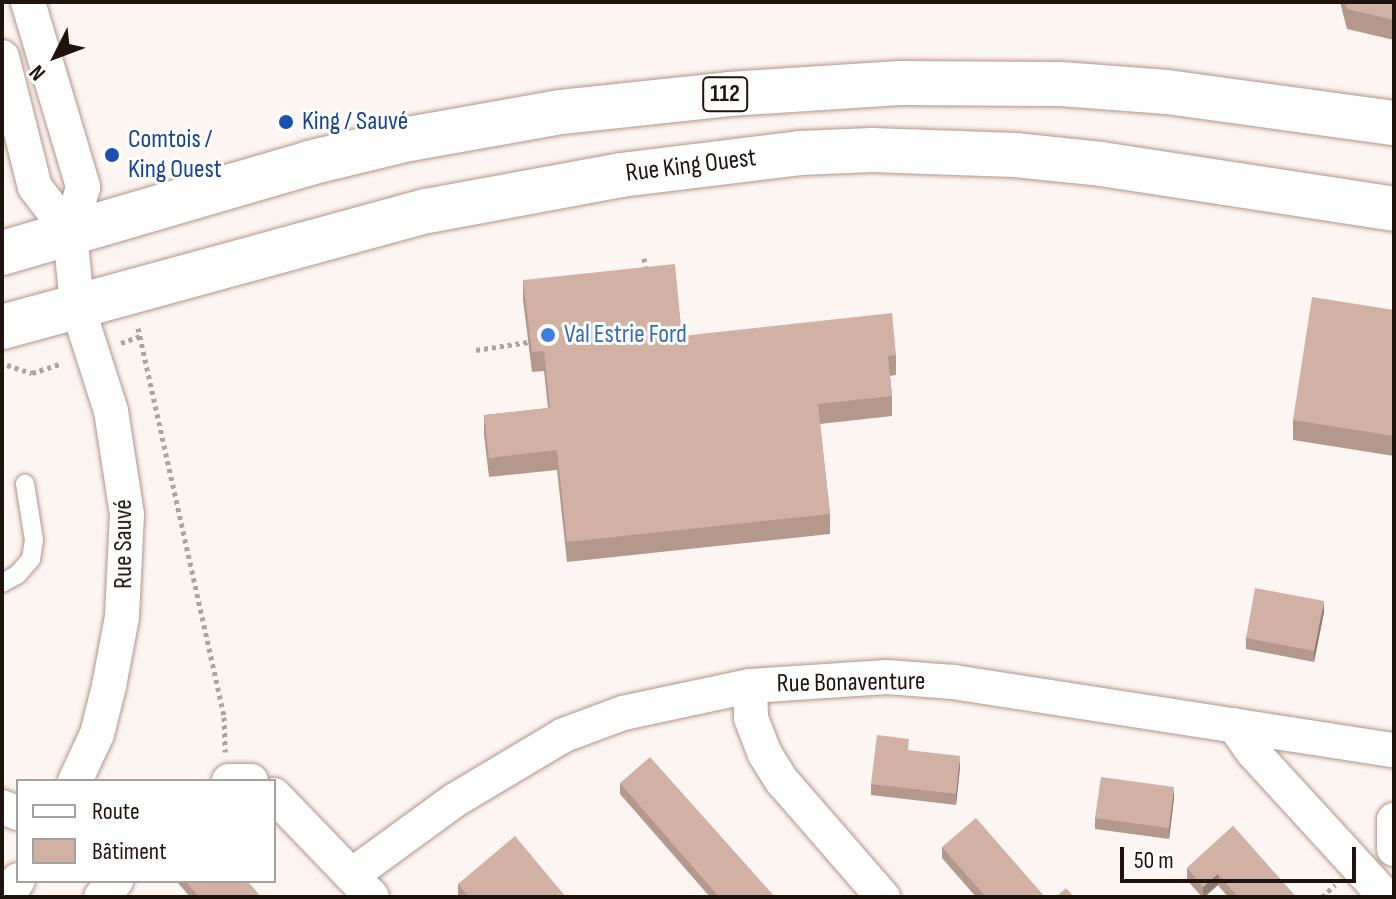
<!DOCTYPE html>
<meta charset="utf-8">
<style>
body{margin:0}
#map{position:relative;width:1396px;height:899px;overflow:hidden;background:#fcf5f2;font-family:"Sofia Sans Condensed",sans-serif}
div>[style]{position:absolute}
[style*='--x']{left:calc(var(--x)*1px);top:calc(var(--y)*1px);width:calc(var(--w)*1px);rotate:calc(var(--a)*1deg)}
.path>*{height:5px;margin-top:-2.5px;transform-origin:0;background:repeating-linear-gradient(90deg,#ada4a0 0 4px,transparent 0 8px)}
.roads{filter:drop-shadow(0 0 2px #b49587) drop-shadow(0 0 2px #b49587)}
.service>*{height:18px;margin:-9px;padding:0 9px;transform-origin:9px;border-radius:9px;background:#fff}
.minor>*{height:34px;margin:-17px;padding:0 17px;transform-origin:17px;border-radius:17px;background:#fff}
.primary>*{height:44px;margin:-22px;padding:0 22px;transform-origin:22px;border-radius:22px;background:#fff}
.wall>*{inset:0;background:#b4988c}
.shaded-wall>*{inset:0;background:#927c72}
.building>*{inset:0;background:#d1b1a3}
.dots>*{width:22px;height:22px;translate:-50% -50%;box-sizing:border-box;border:4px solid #fff;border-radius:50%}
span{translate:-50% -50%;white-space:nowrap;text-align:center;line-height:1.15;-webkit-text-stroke:6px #fff;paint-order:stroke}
.shield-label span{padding:2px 6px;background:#fff;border:2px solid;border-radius:6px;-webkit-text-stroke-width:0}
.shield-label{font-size:24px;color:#1f130e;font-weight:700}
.transit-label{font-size:26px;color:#164399}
.left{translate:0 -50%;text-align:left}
.street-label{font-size:26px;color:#1f130e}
.shop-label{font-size:26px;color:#366cbe}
.frame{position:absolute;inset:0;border:4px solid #1f130e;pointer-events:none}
.legend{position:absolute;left:16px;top:779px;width:260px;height:104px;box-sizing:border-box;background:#fff;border:2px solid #a5a19f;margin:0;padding:10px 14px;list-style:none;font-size:24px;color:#1f130e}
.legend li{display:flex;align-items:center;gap:16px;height:40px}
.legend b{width:40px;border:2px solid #a5a19f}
.north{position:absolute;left:16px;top:16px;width:80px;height:80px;-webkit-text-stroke:6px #fff;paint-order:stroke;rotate:228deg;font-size:22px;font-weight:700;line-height:32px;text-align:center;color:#1f130e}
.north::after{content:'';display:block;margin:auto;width:28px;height:36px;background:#1f130e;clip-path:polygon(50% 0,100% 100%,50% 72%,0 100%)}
.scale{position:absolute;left:1120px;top:847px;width:236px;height:36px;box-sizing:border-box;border:4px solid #1f130e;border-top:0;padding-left:10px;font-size:24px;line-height:28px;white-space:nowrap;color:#1f130e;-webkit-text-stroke:6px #fff;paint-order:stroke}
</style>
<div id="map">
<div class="path">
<div style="--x:644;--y:258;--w:15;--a:82"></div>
<div style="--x:138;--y:328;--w:398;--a:77.5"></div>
<div style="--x:224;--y:717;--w:35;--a:88"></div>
<div style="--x:121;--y:343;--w:20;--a:-20"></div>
<div style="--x:476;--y:350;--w:53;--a:-8.7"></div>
<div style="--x:7;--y:365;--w:26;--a:18"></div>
<div style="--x:32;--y:373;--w:32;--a:-18"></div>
<div style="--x:1322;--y:897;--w:18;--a:-43"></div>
</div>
<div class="roads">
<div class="service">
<div style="--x:2;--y:583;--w:18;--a:-29"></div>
<div style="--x:18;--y:574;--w:20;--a:-49"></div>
<div style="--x:31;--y:559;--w:19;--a:-81"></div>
<div style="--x:34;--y:540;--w:57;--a:-99.1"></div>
</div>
<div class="minor">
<div style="--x:28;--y:2;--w:193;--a:73.4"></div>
<div style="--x:83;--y:187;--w:48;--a:105.8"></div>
<div style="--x:70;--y:233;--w:72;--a:84.4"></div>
<div style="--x:77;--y:305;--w:111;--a:72.2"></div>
<div style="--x:111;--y:411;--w:104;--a:81.2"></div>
<div style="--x:127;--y:514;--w:103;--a:92.8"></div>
<div style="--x:122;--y:617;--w:70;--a:100.7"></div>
<div style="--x:109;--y:686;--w:49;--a:104"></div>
<div style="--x:97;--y:734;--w:52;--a:115.1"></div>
<div style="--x:2;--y:57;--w:134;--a:75.8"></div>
<div style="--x:35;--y:187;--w:58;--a:52.7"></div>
<div style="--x:750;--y:686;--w:32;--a:88"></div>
<div style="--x:751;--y:718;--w:39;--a:69"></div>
<div style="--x:765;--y:754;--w:32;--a:58"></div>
<div style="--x:782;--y:781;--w:154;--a:49"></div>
<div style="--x:1234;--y:725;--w:33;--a:55"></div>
<div style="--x:1253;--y:752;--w:197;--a:47.5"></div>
<div style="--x:229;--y:781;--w:22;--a:0"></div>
<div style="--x:274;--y:795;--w:141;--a:46.1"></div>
<div style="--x:2;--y:807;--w:17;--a:21"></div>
<div style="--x:1394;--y:820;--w:29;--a:90"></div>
<div style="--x:352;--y:875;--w:127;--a:-36.1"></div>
<div style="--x:455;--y:800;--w:127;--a:-30.8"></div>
<div style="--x:564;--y:735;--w:63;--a:-20.4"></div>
<div style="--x:623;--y:713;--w:130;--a:-12"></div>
<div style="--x:750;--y:686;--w:137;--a:-3.8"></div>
<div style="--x:887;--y:677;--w:66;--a:4.3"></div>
<div style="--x:953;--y:682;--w:446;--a:8.8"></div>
<div style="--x:7;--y:897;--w:20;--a:-57"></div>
<div style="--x:101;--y:897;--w:22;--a:-47"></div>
</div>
<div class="primary">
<div style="--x:2;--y:253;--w:320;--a:-16.3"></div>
<div style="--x:309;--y:163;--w:103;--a:-13.5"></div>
<div style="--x:409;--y:139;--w:154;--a:-10.1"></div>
<div style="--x:561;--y:112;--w:169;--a:-6.1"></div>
<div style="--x:729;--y:94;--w:171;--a:-3.7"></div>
<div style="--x:900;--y:83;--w:161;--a:0.4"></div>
<div style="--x:1061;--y:84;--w:106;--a:4.3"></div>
<div style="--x:1167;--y:92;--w:229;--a:7.8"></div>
<div style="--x:2;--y:327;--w:441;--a:-15.3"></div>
<div style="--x:427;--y:211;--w:197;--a:-10.5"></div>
<div style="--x:621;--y:175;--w:180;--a:-7"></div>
<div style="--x:800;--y:153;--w:72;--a:-2.4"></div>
<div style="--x:872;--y:150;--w:143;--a:2"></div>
<div style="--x:1015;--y:155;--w:86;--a:6"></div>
<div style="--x:1101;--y:164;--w:296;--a:8.7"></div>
</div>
</div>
<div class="wall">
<div style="clip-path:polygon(1340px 2px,1394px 2px,1394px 40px,1347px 29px)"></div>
<div style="clip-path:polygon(523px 280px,682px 336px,896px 355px,896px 375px,890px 376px,892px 396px,892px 416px,820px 424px,830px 514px,830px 534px,567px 562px,557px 470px,489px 477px,484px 435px,484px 415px,548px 408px,544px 371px,532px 372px,523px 300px)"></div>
<div style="clip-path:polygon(1394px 310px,1394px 456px,1293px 440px,1293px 420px)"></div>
<div style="clip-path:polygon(1324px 612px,1314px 662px,1246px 649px,1246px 638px)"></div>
<div style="clip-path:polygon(960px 767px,956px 805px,871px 795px,871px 784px)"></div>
<div style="clip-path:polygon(620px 783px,775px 897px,710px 897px,620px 794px)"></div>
<div style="clip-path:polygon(1174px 798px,1169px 839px,1095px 829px,1095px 818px)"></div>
<div style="clip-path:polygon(1233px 826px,1296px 897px,1228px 897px,1218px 885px,1205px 897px,1202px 897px,1187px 880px,1187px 868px)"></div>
<div style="clip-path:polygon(942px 847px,1045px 897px,976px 897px,942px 858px)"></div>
<div style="clip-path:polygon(178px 881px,247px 881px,261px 897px,190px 897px,178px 883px)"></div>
<div style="clip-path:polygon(458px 884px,566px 897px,460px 897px,458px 895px)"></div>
</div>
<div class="shaded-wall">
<div style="clip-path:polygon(1324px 601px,1324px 612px,1314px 662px,1314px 651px)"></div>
<div style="clip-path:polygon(960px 756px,960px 767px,956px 805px,956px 794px)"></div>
<div style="clip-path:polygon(1174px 787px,1174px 798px,1169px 839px,1169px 828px)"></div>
<div style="clip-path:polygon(1218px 874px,1218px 885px,1203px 897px,1203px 887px)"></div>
</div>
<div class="building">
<div style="clip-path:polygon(1345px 2px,1394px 2px,1394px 20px,1347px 9px)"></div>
<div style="clip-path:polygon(675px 264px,682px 336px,892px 313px,896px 355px,888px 356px,892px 396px,818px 404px,830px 514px,567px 542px,557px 450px,489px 458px,484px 415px,550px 408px,544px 351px,532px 352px,523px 280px)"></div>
<div style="clip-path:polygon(1312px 297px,1394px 310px,1394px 436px,1293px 420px)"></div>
<div style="clip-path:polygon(1255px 588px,1324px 601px,1314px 651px,1246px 638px)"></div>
<div style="clip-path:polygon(877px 735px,909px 739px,908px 750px,960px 756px,956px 794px,871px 784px)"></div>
<div style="clip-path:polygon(650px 757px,775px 897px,719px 897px,620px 783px)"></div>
<div style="clip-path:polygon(1101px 777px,1174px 787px,1169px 828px,1095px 818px)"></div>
<div style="clip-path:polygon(976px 818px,1045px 897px,986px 897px,942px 847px)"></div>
<div style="clip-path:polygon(1233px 826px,1296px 897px,1238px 897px,1218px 874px,1203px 887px,1187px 868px)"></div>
<div style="clip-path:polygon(515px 836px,566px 897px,469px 897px,458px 884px)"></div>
<div style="clip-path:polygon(185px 881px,247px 881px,261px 897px,199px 897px)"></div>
<div style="clip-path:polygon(1066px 888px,1074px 897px,1056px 897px)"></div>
</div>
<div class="dots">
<div style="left:286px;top:122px;background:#1a4fb4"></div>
<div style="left:112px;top:155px;background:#1a4fb4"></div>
<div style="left:548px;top:335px;background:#3f7fe0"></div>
</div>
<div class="shield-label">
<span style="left:725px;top:94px">112</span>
</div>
<div class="transit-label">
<span class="left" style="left:302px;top:122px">King / Sauvé</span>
<span class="left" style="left:128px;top:155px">Comtois /<br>King Ouest</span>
</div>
<div class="street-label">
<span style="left:691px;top:166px;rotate:-7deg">Rue King Ouest</span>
<span style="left:124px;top:544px;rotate:-90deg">Rue Sauvé</span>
<span style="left:851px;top:683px;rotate:-1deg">Rue Bonaventure</span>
</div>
<div class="shop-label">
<span class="left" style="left:564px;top:335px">Val Estrie Ford</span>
</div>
<div class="frame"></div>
<ul class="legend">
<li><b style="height:10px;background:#fff"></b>Route</li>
<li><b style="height:22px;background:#d1b1a3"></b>Bâtiment</li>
</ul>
<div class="north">N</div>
<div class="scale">50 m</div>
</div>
